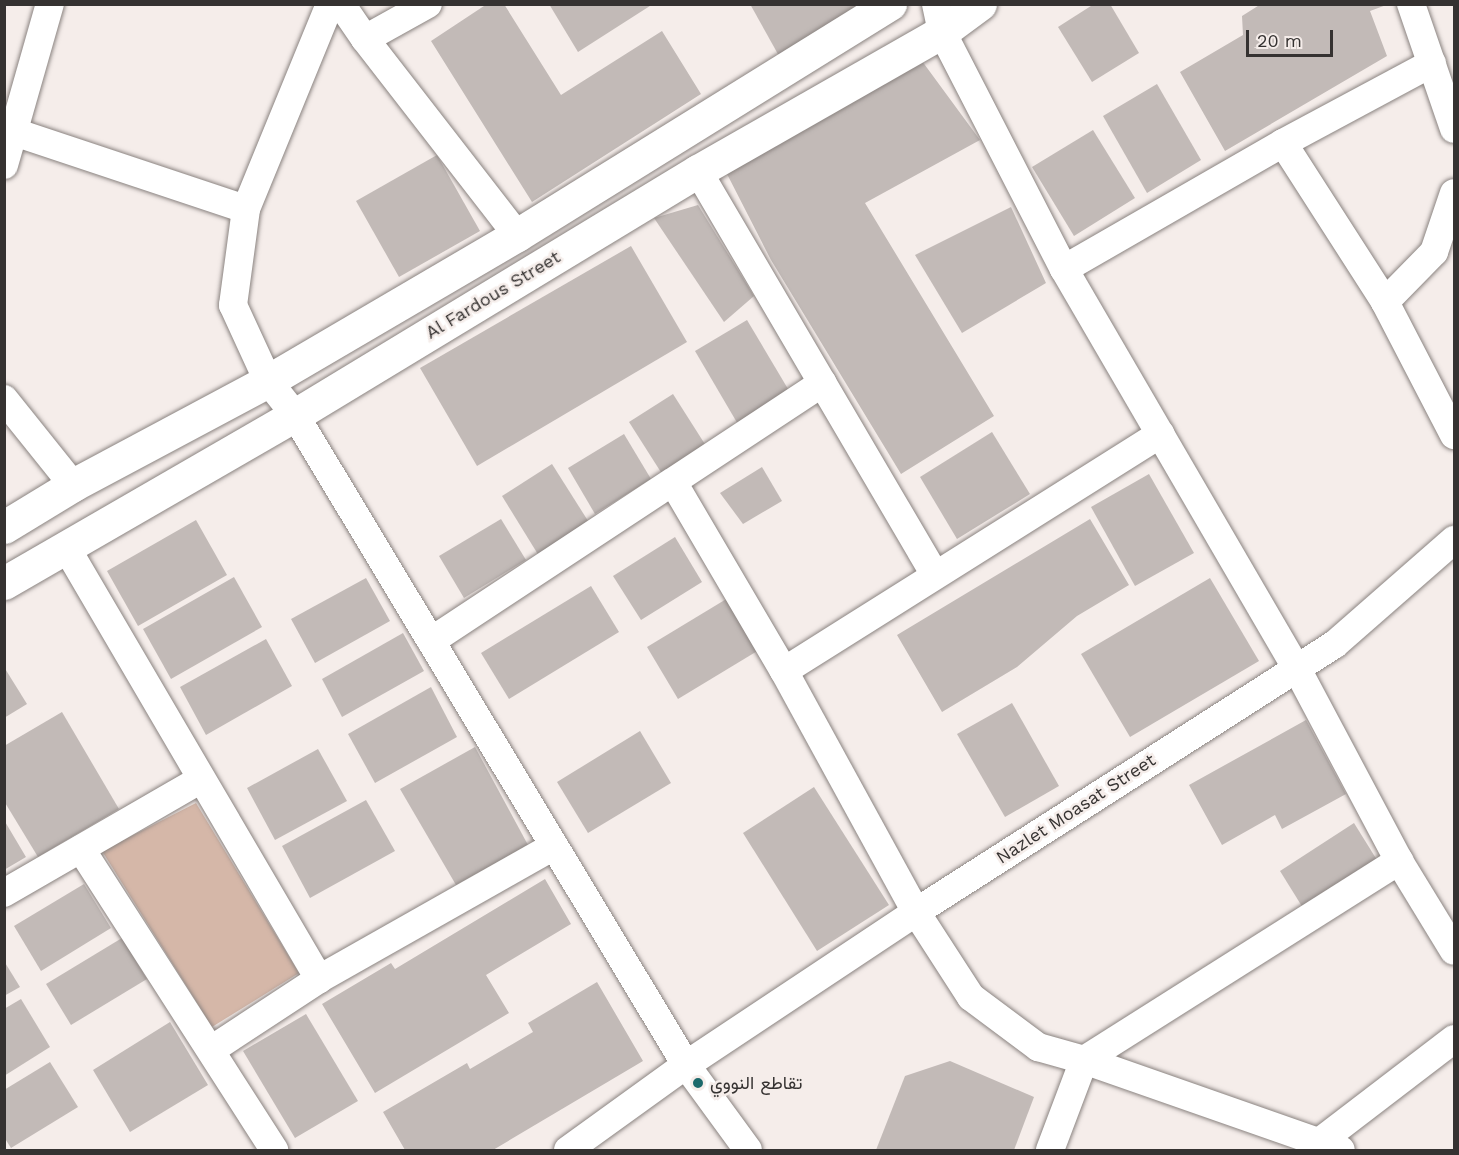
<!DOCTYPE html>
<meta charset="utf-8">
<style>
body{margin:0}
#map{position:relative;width:1459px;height:1155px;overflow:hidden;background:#f5edea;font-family:"Work Sans",Vazirmatn,sans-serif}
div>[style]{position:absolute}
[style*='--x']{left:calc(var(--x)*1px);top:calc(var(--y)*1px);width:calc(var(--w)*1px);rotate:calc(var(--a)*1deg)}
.green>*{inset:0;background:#d5b7a8}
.building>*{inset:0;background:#c2bab7}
.roads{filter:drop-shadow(0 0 2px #8a8380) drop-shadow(0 0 2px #8a8380)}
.street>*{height:28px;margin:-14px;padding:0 14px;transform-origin:14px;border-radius:14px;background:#fff}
.secondary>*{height:33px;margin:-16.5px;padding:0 16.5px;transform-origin:16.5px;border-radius:16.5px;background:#fff}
.dots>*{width:16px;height:16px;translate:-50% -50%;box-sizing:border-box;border:3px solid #f5edea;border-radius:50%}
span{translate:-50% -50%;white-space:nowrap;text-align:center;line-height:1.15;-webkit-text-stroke:5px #f5edea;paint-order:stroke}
.street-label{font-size:18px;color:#353231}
.poi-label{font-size:18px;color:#353231}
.left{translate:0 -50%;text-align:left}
.frame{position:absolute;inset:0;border:6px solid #353231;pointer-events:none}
.scale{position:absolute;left:1246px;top:30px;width:87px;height:27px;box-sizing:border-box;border:3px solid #353231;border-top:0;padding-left:8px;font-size:18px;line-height:21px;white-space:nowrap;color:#353231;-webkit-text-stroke:4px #f5edea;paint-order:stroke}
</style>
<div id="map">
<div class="green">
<div style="clip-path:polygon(196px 803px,299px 973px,212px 1027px,102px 851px)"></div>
</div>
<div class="building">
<div style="clip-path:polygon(487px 4px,504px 4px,561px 95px,662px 31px,701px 94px,532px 202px,431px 41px)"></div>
<div style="clip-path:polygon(549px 4px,653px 4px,578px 52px)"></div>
<div style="clip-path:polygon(750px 4px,866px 4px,779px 56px)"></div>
<div style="clip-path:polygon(1094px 4px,1110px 4px,1139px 53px,1092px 82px,1058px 27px)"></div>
<div style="clip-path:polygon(1261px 4px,1389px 4px,1370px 11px,1387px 56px,1225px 151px,1180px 72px,1243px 35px,1242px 16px)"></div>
<div style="clip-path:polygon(922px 61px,980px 140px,865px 203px,994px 416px,901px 474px,771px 260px,727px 174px)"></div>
<div style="clip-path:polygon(1157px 84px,1201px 160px,1147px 193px,1103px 116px)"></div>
<div style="clip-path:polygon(1093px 130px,1135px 198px,1074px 236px,1032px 167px)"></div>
<div style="clip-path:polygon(437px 155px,480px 231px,399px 277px,356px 201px)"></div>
<div style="clip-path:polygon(698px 205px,754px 296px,724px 322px,654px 218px)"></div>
<div style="clip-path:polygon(1011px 207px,1046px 283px,962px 333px,915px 255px)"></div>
<div style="clip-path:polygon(631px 246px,687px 342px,477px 466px,420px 368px)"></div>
<div style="clip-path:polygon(747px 320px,791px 394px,739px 426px,695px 351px)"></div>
<div style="clip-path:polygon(673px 394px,708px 449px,664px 477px,629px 422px)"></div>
<div style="clip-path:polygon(992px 432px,1030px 494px,957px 539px,920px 477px)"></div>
<div style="clip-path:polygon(624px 434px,651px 479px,595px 514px,568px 468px)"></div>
<div style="clip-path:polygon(552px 464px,590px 524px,539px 556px,502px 496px)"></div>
<div style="clip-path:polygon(762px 467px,782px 501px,743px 524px,720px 493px)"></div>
<div style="clip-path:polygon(1149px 474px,1194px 553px,1135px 586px,1091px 507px)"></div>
<div style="clip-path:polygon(501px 519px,526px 560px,464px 598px,439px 556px)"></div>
<div style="clip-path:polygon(1090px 519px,1129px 585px,1077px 616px,1017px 667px,942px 712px,897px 635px)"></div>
<div style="clip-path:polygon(196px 520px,227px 575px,138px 626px,107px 571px)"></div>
<div style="clip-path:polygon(675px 537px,702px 582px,641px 620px,613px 576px)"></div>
<div style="clip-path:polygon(234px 577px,262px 627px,171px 679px,143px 629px)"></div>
<div style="clip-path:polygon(366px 578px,390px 621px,315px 663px,291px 619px)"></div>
<div style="clip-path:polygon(1210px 578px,1259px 661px,1130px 737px,1081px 654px)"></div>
<div style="clip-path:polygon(591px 586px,619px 632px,509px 699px,481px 653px)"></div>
<div style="clip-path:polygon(728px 598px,759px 650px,678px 699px,647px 647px)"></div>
<div style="clip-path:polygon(403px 633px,424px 671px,342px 717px,322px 679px)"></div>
<div style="clip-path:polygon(266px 639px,292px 686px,206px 735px,180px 687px)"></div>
<div style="clip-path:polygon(4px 667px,27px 704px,4px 718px)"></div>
<div style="clip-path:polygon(431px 687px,457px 737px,375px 783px,348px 734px)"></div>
<div style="clip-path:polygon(1012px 703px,1059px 786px,1005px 817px,957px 734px)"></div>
<div style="clip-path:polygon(62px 712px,119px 809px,38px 857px,4px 801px,4px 746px)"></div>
<div style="clip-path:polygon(1306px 720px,1346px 794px,1282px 829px,1275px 815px,1222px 845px,1189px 785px)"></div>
<div style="clip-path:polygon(640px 731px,671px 783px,588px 833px,557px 782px)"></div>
<div style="clip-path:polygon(475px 747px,528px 845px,456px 885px,400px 789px)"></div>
<div style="clip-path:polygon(318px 749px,347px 801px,275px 840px,247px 788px)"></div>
<div style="clip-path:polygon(814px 787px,889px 905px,817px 951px,743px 833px)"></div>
<div style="clip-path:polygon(366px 800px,395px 851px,310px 898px,282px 846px)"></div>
<div style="clip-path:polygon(4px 820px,26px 857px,4px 870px)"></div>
<div style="clip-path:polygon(1354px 823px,1377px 860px,1303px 908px,1280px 871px)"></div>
<div style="clip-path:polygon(545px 879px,571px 924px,486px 975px,509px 1013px,375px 1093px,322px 1004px,391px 963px,395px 969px)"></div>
<div style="clip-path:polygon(84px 884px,111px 928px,41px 971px,14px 926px)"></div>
<div style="clip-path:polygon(122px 938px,147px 979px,71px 1025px,46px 984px)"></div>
<div style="clip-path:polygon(4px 961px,20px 987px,4px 996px)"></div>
<div style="clip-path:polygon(597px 982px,643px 1061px,493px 1150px,405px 1150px,383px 1112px,467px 1063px,470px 1069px,533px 1032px,528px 1023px)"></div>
<div style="clip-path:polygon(21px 999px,50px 1047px,4px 1076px,4px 1009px)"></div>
<div style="clip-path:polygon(306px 1014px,358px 1101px,295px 1138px,243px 1051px)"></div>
<div style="clip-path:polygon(170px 1022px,208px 1085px,130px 1132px,93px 1070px)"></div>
<div style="clip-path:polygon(950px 1061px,1034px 1097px,1014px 1150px,876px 1150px,905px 1076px)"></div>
<div style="clip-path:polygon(50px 1062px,78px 1107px,11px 1148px,4px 1137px,4px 1090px)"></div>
</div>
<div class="roads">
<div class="street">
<div style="--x:330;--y:4;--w:222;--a:112.3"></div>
<div style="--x:246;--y:209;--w:97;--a:97.7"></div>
<div style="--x:233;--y:305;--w:84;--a:65.3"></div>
<div style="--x:268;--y:381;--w:43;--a:51.5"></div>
<div style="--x:295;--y:415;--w:759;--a:58.97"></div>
<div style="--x:686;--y:1065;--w:105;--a:53.9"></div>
<div style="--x:341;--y:4;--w:42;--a:55.6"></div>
<div style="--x:365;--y:39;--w:248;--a:52.2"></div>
<div style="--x:936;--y:4;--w:29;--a:78"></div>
<div style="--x:942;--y:32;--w:267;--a:62.8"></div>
<div style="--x:1064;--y:269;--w:461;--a:59.8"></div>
<div style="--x:1296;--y:667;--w:220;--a:62"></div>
<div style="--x:1399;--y:861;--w:105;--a:58.6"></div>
<div style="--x:1411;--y:4;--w:132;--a:71"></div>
<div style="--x:365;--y:39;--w:72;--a:-29.1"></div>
<div style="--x:14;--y:132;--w:244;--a:18.4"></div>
<div style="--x:1283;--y:143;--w:189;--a:57.3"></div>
<div style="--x:1385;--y:302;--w:150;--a:62.6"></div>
<div style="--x:4;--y:165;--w:167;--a:-74.1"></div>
<div style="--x:698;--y:171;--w:468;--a:59.6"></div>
<div style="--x:1064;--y:269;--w:253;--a:-29.9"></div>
<div style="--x:1283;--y:143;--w:169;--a:-28.2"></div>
<div style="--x:1385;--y:302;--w:70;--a:-45.6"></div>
<div style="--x:1434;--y:252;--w:62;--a:-71.3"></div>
<div style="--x:4;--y:399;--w:110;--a:51.3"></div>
<div style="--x:673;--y:482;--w:219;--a:59.6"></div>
<div style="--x:784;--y:671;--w:275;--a:61.3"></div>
<div style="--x:916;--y:912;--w:101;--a:57.1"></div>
<div style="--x:971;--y:997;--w:84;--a:36.7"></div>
<div style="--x:1038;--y:1047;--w:48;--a:15.8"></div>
<div style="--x:1084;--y:1060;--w:272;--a:19.3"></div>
<div style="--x:66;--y:547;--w:501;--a:59.64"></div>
<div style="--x:431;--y:641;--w:469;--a:-33.4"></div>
<div style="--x:784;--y:671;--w:445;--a:-32.2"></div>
<div style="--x:81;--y:849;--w:358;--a:57.3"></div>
<div style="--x:4;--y:893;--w:226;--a:-30"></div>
<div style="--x:211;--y:1050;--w:129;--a:-33.3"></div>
<div style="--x:319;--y:979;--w:270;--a:-29.5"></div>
<div style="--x:568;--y:1150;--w:145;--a:-35.8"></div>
<div style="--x:686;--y:1065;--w:276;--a:-33.6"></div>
<div style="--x:916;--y:912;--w:497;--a:-32.6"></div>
<div style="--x:1335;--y:644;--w:158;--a:-41.2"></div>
<div style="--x:1050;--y:1150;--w:96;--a:-69.3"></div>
<div style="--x:1084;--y:1060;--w:373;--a:-32.3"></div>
<div style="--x:1315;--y:1150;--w:8;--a:-67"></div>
<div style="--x:1318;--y:1143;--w:171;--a:-37.4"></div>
</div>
<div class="secondary">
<div style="--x:4;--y:527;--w:81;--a:-31.3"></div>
<div style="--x:73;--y:485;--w:221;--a:-28.1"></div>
<div style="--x:268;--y:381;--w:289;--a:-30.4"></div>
<div style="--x:517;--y:235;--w:439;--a:-31.8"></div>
<div style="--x:4;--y:583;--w:336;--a:-30"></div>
<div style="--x:295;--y:415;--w:471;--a:-31.2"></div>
<div style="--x:698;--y:171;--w:281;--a:-29.7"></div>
<div style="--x:942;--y:32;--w:47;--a:-36.4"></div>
</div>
</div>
<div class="dots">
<div style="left:698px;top:1083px;background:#1c696b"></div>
</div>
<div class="street-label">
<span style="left:493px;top:295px;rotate:-31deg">Al Fardous Street</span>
<span style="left:1076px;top:809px;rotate:-33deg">Nazlet Moasat Street</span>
</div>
<div class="poi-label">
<span class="left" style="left:710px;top:1083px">تقاطع النووي</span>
</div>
<div class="frame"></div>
<div class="scale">20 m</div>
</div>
